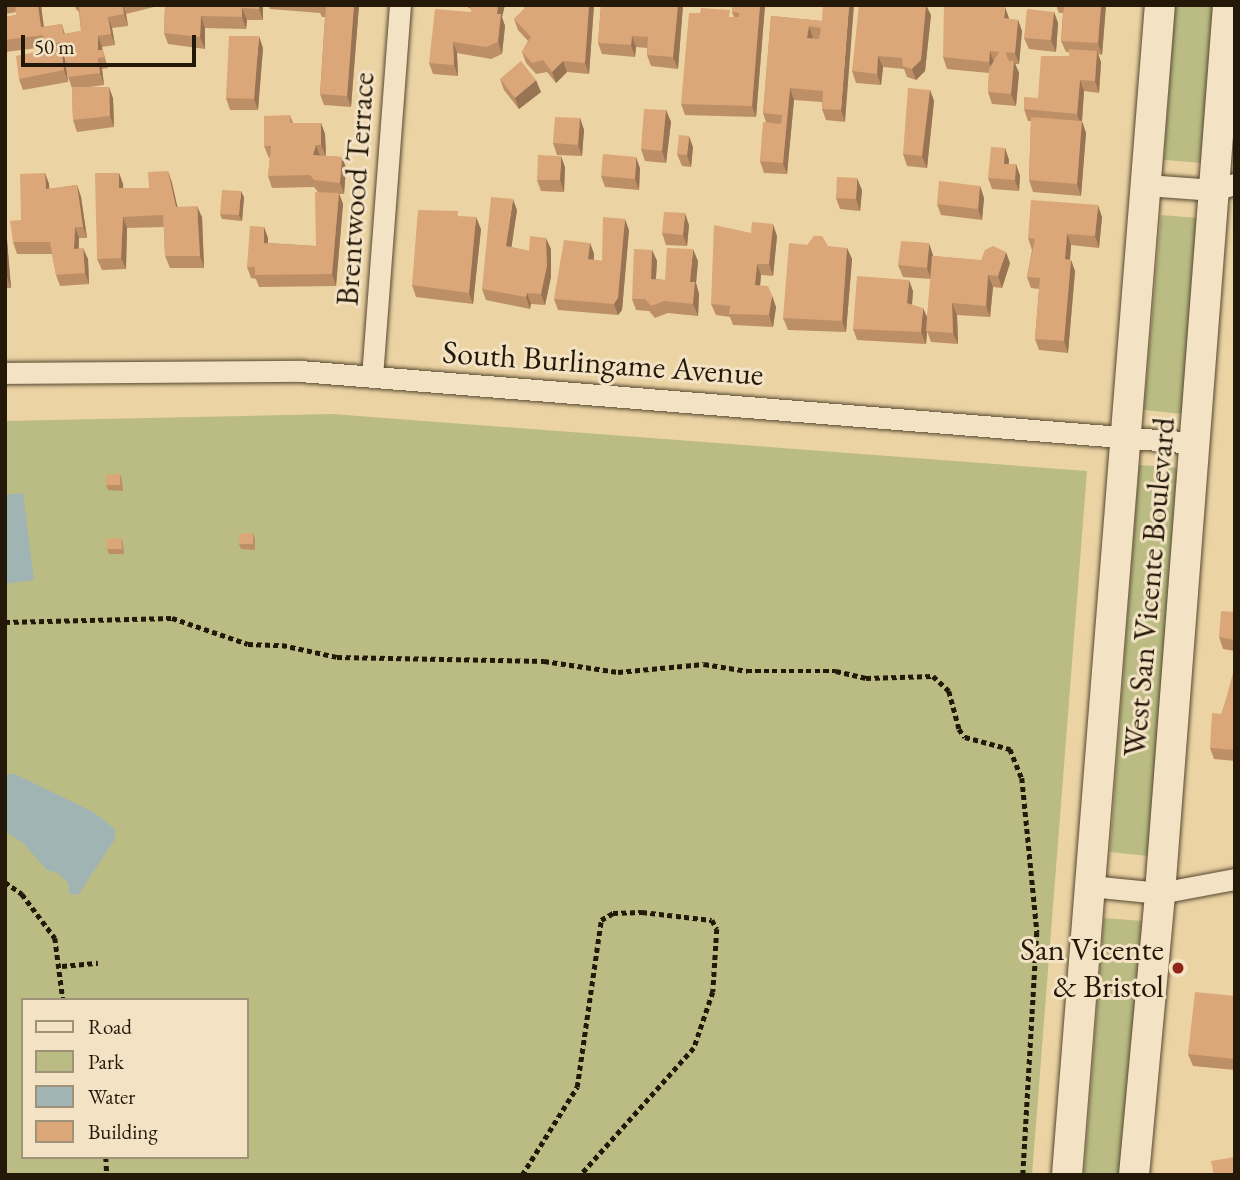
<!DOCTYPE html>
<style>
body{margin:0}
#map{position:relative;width:1240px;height:1180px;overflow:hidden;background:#ecd3a4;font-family:"EB Garamond",serif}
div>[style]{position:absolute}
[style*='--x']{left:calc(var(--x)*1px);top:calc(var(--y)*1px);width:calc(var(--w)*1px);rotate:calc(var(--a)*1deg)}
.green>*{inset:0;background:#babc84}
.water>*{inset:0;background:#a0b4b4}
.path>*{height:4.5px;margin-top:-2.25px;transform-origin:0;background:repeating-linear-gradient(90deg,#241909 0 5px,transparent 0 8.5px)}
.roads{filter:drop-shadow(0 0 2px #564830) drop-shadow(0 0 2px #564830)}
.minor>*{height:21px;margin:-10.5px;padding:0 10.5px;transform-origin:10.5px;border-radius:10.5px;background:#f3e2c4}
.secondary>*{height:30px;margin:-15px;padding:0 15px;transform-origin:15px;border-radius:15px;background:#f3e2c4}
.wall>*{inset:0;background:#bc8f67}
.shaded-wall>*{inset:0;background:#997454}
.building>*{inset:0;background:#dba678}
.dots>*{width:19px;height:19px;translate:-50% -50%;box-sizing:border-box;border:4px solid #f3e2c4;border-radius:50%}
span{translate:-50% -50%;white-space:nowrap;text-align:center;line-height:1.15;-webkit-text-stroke:6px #f3e2c4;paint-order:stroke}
.street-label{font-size:32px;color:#241909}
.poi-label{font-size:32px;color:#241909}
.right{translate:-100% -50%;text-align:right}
.frame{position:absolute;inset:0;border:7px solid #241909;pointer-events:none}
.legend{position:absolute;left:21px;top:998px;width:228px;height:161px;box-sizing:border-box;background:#f3e2c4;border:2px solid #a09279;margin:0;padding:9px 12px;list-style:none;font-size:21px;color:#241909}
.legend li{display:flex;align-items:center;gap:14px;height:35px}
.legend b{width:35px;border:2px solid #a09279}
.scale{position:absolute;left:21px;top:35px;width:175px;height:32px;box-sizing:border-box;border:4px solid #241909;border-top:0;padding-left:9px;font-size:21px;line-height:24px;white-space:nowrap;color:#241909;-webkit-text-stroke:5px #f3e2c4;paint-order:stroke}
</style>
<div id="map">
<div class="green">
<div style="clip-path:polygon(1175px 5px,1215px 5px,1202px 163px,1164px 160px)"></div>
<div style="clip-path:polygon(1161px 215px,1198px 218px,1183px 414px,1144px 410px)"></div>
<div style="clip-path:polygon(evenodd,332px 414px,1087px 471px,1032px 1175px,5px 1175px,5px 421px,332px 414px,23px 1000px,247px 1000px,247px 1157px,23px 1157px,23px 1000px)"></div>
<div style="clip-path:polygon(1139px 465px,1179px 468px,1148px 856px,1110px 852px)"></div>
<div style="clip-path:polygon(1104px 918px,1143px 921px,1123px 1175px,1084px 1175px)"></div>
</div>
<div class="water">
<div style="clip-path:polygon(23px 493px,34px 580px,5px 584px,5px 495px)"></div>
<div style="clip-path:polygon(15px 774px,93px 812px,115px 829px,115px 839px,78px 895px,70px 894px,68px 883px,58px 873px,47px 870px,23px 843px,5px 831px,5px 775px)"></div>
</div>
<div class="path">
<div style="--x:5;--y:622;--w:167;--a:-1.4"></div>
<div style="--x:172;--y:618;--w:80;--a:18.9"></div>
<div style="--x:248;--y:644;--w:34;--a:2"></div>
<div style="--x:282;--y:645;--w:56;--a:12.3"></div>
<div style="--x:337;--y:657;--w:207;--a:1.1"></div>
<div style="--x:544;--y:661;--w:75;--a:8.5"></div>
<div style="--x:618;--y:672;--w:86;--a:-5.3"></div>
<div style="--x:704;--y:664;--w:44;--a:9.2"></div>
<div style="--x:747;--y:671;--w:89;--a:0"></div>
<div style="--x:836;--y:671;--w:31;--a:13"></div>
<div style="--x:866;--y:678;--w:67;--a:-1.7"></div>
<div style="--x:933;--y:676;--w:22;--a:43"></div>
<div style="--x:949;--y:691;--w:39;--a:75"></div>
<div style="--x:959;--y:729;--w:10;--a:53"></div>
<div style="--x:965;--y:737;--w:47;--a:14.9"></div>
<div style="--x:1010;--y:749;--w:31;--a:68"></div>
<div style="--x:1022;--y:778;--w:155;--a:84.4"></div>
<div style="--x:1037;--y:932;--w:243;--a:93.3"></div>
<div style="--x:5;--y:882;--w:21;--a:35"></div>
<div style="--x:22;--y:894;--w:55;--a:53.1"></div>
<div style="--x:55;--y:938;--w:63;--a:82.6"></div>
<div style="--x:62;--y:966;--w:36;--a:-5"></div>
<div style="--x:106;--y:1157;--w:18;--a:87"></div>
<div style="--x:522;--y:1175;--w:104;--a:-58"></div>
<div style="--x:577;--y:1087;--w:169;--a:-81.8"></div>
<div style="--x:601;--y:920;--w:14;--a:-30"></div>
<div style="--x:613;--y:913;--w:29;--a:-2"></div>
<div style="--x:642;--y:912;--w:70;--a:6.5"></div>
<div style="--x:712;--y:920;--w:10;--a:61"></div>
<div style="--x:717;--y:929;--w:63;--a:93.6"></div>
<div style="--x:713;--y:992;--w:59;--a:108.7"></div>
<div style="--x:694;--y:1048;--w:170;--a:131.7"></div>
</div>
<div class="roads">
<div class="minor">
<div style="--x:1146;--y:185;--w:68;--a:4.2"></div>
<div style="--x:1214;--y:190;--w:22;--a:-16"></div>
<div style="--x:5;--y:373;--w:295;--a:-0.4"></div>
<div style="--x:300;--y:371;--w:898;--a:4.6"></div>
<div style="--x:372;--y:377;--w:373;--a:-85.7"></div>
<div style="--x:1090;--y:886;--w:70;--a:5.7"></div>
<div style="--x:1160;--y:893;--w:76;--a:-10.6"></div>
</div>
<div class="secondary">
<div style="--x:1067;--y:1175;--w:1174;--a:-85.46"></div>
<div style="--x:1134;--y:1175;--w:283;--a:-84.7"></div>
<div style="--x:1160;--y:893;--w:891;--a:-85.62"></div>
</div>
</div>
<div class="wall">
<div style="clip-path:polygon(evenodd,5px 5px,41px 5px,44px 27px,62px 24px,65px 34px,81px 31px,79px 12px,76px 9px,74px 5px,162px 5px,126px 14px,128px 26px,112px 28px,115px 45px,102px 47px,108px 68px,102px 69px,104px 85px,89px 87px,113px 98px,114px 127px,77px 132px,73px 120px,72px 88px,68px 77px,65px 54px,63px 54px,65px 59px,68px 82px,23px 90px,19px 79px,46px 50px,45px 47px,5px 52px,5px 5px,16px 12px,16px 15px,6px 17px,6px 14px,16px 12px)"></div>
<div style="clip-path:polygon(165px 5px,263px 5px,263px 20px,247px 20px,246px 29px,205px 28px,205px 49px,168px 44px,164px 33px)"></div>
<div style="clip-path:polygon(268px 5px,359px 5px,351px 107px,324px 105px,320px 94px,325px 17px,322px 17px,320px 13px,270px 9px)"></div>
<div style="clip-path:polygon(464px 5px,505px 5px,502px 17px,505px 26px,502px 54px,491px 59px,457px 53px,458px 76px,433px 74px,429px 63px,471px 12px,471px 9px)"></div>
<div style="clip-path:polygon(524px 5px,594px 5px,589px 74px,567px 72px,556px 83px,547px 72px,536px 74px,526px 63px,522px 52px,528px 41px,518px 30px,514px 19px,524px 9px)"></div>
<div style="clip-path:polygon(601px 5px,683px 5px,678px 69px,651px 66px,647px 55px,647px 48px,636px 47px,635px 57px,602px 54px,598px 43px)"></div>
<div style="clip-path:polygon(733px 5px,765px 5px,756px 117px,685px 115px,681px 104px,732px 17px,734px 17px,732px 12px)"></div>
<div style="clip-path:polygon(1056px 5px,1106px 5px,1102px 55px,1098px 54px,1101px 62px,1099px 93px,1084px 91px,1082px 121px,1086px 133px,1081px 196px,1033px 192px,1029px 180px,1031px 121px,1028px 121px,1024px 109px,1038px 98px,1069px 56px,1069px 52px,1066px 52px,1061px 41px,1063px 13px,1059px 13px)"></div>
<div style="clip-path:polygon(1054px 12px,1058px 23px,1056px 52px,1029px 49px,1024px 38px)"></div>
<div style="clip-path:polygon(931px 15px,925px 71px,916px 80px,907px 77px,904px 69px,883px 67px,881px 85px,856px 83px,852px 71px)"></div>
<div style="clip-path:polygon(771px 16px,822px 21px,845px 122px,826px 120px,822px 109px,822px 102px,794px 100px,787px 174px,764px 173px,760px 161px,766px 122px,763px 113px)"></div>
<div style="clip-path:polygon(1009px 19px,1018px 20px,1022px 31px,1019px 64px,1015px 64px,1019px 73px,1016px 106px,992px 104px,988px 92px,989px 73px,947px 69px,943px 57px)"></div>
<div style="clip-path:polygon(263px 48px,258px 110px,230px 110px,226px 98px)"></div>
<div style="clip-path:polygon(500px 79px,541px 92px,519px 109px,504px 90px)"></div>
<div style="clip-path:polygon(930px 90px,934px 101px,927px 168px,907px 166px,903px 154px)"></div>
<div style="clip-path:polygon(666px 110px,671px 122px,666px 163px,645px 161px,641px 149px)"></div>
<div style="clip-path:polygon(290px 115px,293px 123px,321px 123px,325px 134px,326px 156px,342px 157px,346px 168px,344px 194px,339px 194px,343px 204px,336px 286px,259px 287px,256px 279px,251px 278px,247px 267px,264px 227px,268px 238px,268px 243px,316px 246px,318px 192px,314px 187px,272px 188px,268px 176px,270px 158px,269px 158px,264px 146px)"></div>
<div style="clip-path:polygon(580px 118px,584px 130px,582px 156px,557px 155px,553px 143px)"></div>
<div style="clip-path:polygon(693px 147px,691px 167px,682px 166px,677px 154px)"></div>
<div style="clip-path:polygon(1005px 148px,1009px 160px,1009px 164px,1016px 164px,1020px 176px,1019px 191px,992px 189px,988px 178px)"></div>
<div style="clip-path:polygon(565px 167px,564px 192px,541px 191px,537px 180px)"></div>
<div style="clip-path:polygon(640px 168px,639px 190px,605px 187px,601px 176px)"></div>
<div style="clip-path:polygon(168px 171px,172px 183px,177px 207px,202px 217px,204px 268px,170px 268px,165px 256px,164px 227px,127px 228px,126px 269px,102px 270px,97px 259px,119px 173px,123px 184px,123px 188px,149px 188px)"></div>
<div style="clip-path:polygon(45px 173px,49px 184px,49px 189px,77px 185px,81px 197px,87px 238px,79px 238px,79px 248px,88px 259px,89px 284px,60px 286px,56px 275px,52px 254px,17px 254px,13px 242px,21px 220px)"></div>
<div style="clip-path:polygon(980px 186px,984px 198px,982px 220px,941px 215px,937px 204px)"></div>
<div style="clip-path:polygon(862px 190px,860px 211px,840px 209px,836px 198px)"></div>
<div style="clip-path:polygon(244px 197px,242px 221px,222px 219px,220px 214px)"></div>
<div style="clip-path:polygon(517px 210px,511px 247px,529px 251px,551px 249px,551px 277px,545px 305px,531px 304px,530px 309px,486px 300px,482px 289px)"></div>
<div style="clip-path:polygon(5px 216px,11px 288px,5px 288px)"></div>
<div style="clip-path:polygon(460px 216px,481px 229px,473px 304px,416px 297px,412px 285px)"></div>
<div style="clip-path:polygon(1102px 217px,1099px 248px,1071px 245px,1070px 260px,1071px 260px,1075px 271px,1068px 353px,1039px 350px,1035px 339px,1039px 289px,1031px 288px,1027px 277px,1032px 250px,1028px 238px)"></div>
<div style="clip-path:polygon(689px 225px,687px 246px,666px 245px,662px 233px)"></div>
<div style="clip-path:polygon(629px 230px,622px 310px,618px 315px,558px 310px,554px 299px,590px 243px,594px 254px,594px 260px,602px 261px)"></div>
<div style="clip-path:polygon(751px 233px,777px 236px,773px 276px,761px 275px,760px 286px,776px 307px,773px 327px,733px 325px,730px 317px,716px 315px,711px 304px)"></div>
<div style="clip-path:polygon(847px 248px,852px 259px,846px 332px,788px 330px,783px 318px)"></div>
<div style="clip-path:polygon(652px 250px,657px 261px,656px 279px,665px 280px,698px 261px,696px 283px,699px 294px,698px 316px,668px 313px,655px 318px,649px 311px,636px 310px,632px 299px)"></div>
<div style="clip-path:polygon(933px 255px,933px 256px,1010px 263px,1002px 288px,993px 287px,990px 317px,957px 315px,958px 344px,931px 342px,927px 331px,926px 344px,857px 340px,853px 329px,913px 291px,912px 305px,927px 319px,931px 279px,903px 277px,898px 265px)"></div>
<div style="clip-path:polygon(120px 474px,122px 480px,123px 491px,108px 490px,106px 485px)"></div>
<div style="clip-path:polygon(253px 533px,255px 539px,255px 550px,241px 549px,239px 544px)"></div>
<div style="clip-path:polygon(121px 538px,123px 544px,124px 554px,109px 554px,107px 549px)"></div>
<div style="clip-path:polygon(1235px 612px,1235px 651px,1223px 649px,1219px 637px)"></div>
<div style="clip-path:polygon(1235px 673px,1235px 761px,1214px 759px,1210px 748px)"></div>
<div style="clip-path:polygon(1235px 996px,1235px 1070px,1193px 1066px,1188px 1054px)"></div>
</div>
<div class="shaded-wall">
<div style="clip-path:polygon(38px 5px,41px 5px,45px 38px,41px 27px)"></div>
<div style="clip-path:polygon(123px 5px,126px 14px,128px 26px,124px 14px)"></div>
<div style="clip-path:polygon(259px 5px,263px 5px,263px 20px,259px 9px)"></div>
<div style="clip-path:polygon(354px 5px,359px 5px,351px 107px,347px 96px)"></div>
<div style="clip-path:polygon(498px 5px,505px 5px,502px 17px,505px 26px,502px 54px,498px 42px,497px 14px)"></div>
<div style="clip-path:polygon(589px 5px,594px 5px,589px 74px,585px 63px)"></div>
<div style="clip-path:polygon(678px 5px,683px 5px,678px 69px,673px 57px)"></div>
<div style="clip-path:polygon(760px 5px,765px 5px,756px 117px,752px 106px)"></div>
<div style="clip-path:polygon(849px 5px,854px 5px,845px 122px,841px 110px)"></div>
<div style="clip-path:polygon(926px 5px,931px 15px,925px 71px,916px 80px,912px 69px)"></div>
<div style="clip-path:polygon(1101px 5px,1106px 5px,1102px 55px,1098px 43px)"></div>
<div style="clip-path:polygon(1005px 7px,1009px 18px,1008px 30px,1004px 18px)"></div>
<div style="clip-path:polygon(242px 8px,247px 20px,246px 29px,242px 17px)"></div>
<div style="clip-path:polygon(1054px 12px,1058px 23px,1056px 52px,1051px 40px)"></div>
<div style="clip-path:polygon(201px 16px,205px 28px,205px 49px,200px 37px)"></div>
<div style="clip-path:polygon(108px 17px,112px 28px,115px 45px,111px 34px)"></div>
<div style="clip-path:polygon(1018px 20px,1022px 31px,1019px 64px,1015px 53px)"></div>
<div style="clip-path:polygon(809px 26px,813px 38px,811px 50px,807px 38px)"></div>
<div style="clip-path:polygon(98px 36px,102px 47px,102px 57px,98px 50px)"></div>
<div style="clip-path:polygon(259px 36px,263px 48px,258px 110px,254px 99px)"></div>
<div style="clip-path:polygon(632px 36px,636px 47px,635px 57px,631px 45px)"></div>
<div style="clip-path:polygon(453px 42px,457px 53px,458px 76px,454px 65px)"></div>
<div style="clip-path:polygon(61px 47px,65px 59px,68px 82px,64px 70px)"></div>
<div style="clip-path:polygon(990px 51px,994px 63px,993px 73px,989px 62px)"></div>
<div style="clip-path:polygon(1097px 51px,1101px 62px,1099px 93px,1095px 81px)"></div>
<div style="clip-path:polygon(878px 56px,883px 67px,881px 85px,877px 74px)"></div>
<div style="clip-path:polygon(98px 58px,102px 69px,104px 85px,100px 73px)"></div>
<div style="clip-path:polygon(563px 61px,567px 72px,556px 83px,552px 72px)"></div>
<div style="clip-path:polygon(1014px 61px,1019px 73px,1016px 106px,1011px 94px)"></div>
<div style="clip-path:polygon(536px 80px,541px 92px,519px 109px,515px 98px)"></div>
<div style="clip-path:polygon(1080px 80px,1084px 91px,1082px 121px,1086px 133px,1081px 196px,1077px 184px,1081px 125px,1077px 114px)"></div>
<div style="clip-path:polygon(109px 87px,113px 98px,114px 127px,110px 116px)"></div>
<div style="clip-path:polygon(790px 88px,794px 100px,787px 174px,783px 163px)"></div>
<div style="clip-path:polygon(930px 90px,934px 101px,927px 168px,922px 156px)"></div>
<div style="clip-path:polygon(666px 110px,671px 122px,666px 163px,662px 151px)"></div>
<div style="clip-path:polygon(580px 118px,584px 130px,582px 156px,578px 145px)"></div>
<div style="clip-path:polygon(321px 123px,325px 134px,326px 156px,321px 145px)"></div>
<div style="clip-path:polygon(689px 136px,693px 147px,691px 167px,687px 155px)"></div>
<div style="clip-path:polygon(316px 145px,320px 156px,313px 155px)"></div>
<div style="clip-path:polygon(1005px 148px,1009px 160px,1008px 175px,1004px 164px)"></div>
<div style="clip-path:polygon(561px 156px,565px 167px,564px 192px,560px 180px)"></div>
<div style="clip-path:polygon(342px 157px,346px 168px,344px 194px,340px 183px)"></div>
<div style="clip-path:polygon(636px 157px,640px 168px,639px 190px,635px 179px)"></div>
<div style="clip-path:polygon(1016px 164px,1020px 176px,1019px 191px,1015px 180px)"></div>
<div style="clip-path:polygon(168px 171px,172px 183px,180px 218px,176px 207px)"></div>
<div style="clip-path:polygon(45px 173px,49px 184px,50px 200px,46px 189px)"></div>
<div style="clip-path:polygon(119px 173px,123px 184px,124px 200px,119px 188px)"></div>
<div style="clip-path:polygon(857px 178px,862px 190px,860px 211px,856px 199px)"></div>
<div style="clip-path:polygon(77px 185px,81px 197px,87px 238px,83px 227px)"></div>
<div style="clip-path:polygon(980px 186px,984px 198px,982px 220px,978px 209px)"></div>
<div style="clip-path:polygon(241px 191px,244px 197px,242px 221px,239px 215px)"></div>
<div style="clip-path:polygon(339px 193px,343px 204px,336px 286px,332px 274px)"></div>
<div style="clip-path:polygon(513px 199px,517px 210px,510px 257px,506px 246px)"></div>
<div style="clip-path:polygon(1098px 205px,1102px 217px,1099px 248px,1095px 236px)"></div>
<div style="clip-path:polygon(197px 206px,202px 217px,204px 268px,200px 256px)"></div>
<div style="clip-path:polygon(685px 213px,689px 225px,687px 246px,683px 235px)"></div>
<div style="clip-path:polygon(5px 216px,11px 288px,7px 277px,5px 260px)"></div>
<div style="clip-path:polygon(123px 217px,127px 228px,126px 269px,121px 258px)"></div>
<div style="clip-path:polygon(476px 217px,481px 229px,473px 304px,469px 293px)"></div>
<div style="clip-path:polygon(625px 219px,629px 230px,622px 310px,618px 315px,614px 304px)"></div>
<div style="clip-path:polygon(773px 224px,777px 236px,773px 276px,769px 264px)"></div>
<div style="clip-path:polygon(75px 227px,79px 238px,78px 260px,74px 249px)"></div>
<div style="clip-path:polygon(264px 227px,268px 238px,268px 254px,264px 243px)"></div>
<div style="clip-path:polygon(1067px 234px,1071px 245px,1069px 271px,1065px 259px)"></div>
<div style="clip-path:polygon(546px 238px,551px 249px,551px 277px,545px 305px,541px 294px)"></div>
<div style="clip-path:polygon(590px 243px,594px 254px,592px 271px,588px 259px)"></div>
<div style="clip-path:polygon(929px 243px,933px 255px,931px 279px,927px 268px)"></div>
<div style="clip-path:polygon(83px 248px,88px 259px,89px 284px,85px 273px)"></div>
<div style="clip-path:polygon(847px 248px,852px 259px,846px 332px,842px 321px)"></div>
<div style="clip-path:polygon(693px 249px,698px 261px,696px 283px,699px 294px,698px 316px,693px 304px,690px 282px)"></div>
<div style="clip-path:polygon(652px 250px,657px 261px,655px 291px,651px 279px)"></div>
<div style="clip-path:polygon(1006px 252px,1010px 263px,1002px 288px,998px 276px)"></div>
<div style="clip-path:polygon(1071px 260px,1075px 271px,1068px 353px,1064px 341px)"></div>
<div style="clip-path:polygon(757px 264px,761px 275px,759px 297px,755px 285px)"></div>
<div style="clip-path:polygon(988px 275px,993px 287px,990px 317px,986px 306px)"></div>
<div style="clip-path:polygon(909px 280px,913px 291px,911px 315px,907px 303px)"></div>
<div style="clip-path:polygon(527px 293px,531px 304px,530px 309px,526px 297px)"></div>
<div style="clip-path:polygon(772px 295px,776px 307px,773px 327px,769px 315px)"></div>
<div style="clip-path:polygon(952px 303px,957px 315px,958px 344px,953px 333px)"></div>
<div style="clip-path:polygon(923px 308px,928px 319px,926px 344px,921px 332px)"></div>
</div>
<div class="building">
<div style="clip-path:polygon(15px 5px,38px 5px,41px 27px,62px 24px,63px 34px,81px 31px,79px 5px,122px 5px,124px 14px,108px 17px,111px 34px,98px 36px,98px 50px,103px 50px,104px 57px,98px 58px,100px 73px,68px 77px,64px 42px,44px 45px,43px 35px,5px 40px,5px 17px,16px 15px)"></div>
<div style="clip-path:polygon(165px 5px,259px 5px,259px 9px,242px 8px,242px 17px,201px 16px,200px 37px,164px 33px)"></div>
<div style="clip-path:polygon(354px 5px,347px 96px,320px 94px,326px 6px,317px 5px)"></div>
<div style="clip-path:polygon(471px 5px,498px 5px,497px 14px,501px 14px,498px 42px,486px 47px,453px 42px,454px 65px,429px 63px,435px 9px,471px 12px)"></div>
<div style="clip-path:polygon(524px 5px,589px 5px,585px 63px,563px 61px,552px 72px,543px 60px,532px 63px,522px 52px,531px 37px,514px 19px,524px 9px)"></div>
<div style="clip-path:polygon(601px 5px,678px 5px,673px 57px,647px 55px,648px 37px,632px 36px,631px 45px,598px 43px)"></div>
<div style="clip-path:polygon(733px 5px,760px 5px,752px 106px,681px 104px,689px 13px,700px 13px,701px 8px,730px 10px,729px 17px,739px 17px,739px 13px,732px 12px)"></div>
<div style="clip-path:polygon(evenodd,823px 5px,849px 5px,841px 110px,822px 109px,823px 91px,790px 88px,783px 163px,760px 161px,763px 122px,781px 124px,782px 115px,763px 113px,771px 16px,822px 21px,823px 5px,809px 26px,821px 28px,819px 39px,807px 38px,809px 26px)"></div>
<div style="clip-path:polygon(859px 5px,926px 5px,921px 60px,912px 69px,903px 66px,902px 58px,878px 56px,877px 74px,852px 71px)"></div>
<div style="clip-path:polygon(944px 5px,982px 5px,1005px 7px,1004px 18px,1018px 20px,1015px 53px,1005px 52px,1009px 61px,1014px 61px,1011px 94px,988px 92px,989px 69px,999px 52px,990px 51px,989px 62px,943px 57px)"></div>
<div style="clip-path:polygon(1064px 5px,1101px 5px,1098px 43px,1061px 41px)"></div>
<div style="clip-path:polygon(1027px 9px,1054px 12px,1051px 40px,1024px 38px)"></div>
<div style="clip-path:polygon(229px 36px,259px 36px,254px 99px,226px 98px)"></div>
<div style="clip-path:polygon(61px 47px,64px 70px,19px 79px,16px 56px)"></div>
<div style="clip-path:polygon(1069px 49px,1097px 51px,1095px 81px,1080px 80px,1077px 114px,1024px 109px,1024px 97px,1038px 98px,1041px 56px,1069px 56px)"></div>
<div style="clip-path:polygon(521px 61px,536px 80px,515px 98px,500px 79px)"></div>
<div style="clip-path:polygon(72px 87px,109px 87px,110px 116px,73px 120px)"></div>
<div style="clip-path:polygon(908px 88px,930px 90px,922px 156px,903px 154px)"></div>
<div style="clip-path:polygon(644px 109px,666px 110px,662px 151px,641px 149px)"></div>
<div style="clip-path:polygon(290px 115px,290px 123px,321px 123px,321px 145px,316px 145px,313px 155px,342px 157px,340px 183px,314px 180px,310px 175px,268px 176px,271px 146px,264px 146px,264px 116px)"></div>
<div style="clip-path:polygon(555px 117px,580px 118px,578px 145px,553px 143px)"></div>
<div style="clip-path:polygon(1031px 117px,1082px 121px,1077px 184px,1029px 180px)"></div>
<div style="clip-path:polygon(679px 135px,689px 136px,687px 155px,677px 154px)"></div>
<div style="clip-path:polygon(991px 147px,1005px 148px,1004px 164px,1016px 164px,1015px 180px,988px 178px)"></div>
<div style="clip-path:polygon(603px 154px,636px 157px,635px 179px,601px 176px)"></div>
<div style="clip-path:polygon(538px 155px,561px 156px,560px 180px,537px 180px)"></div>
<div style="clip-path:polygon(168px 171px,176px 207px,197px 206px,200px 256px,165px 256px,163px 215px,123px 217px,121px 258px,97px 259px,95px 173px,119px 173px,119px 188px,149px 188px,148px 172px)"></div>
<div style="clip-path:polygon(45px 173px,46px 189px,77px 185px,83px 227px,75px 227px,74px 249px,83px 248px,85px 273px,56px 275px,50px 242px,13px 242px,10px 221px,21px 220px,20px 174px)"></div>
<div style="clip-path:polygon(837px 177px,857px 178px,856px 199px,836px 198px)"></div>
<div style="clip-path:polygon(939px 181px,980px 186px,978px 209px,937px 204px)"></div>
<div style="clip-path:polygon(222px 190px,241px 191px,239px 215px,220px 214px)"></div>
<div style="clip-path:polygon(315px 192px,339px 193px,332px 274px,255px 275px,255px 267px,247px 267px,250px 226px,264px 227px,264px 243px,316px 246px)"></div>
<div style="clip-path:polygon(491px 197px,513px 199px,506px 246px,529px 251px,530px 236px,546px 238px,547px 266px,541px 294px,527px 293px,526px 297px,482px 289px)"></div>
<div style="clip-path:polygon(1031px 200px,1098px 205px,1095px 236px,1067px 234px,1065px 259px,1071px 260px,1064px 341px,1035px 339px,1040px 278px,1027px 277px,1035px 239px,1028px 238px)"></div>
<div style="clip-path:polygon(418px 210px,458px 211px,458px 216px,476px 217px,469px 293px,412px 285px)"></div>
<div style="clip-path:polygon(664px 212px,685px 213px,683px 235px,662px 233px)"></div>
<div style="clip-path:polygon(603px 217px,625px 219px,618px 298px,614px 304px,554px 299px,564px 240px,590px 243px,588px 259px,602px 261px)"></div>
<div style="clip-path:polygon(752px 222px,773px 224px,769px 264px,757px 264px,755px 285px,768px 286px,772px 295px,769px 315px,729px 314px,730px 306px,711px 304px,714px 225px,751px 233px)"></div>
<div style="clip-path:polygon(814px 236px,822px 236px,828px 246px,847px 248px,842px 321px,783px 318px,789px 243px,807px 245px)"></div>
<div style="clip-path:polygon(901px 241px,929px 243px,927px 268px,898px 265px)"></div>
<div style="clip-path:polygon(993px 246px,1006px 252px,998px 276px,988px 275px,986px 306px,952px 303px,953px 333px,926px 331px,932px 256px,981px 260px,985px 250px)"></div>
<div style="clip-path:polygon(667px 248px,693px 249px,690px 282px,695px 282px,693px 304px,664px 301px,651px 306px,645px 299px,632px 299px,634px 249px,652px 250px,651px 279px,665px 280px)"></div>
<div style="clip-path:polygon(857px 276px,909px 280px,907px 303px,923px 308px,921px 332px,853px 329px)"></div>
<div style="clip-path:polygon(120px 474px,120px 485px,106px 485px,106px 475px)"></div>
<div style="clip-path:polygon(253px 533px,253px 544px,239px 544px,239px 534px)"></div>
<div style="clip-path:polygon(121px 538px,122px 549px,107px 549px,107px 539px)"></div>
<div style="clip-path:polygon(1221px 611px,1235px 612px,1235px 640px,1219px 637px)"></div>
<div style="clip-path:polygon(1233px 673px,1235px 673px,1235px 750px,1210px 748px,1212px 713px,1222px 714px)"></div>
<div style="clip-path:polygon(1195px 992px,1235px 996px,1235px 1059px,1188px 1054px)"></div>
<div style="clip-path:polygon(1235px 1157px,1235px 1175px,1214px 1175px,1211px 1161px)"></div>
</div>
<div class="dots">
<div style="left:1178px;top:968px;background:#8f2418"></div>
</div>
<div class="street-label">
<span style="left:355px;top:189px;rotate:-86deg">Brentwood Terrace</span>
<span style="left:603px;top:363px;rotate:4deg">South Burlingame Avenue</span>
<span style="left:1149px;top:587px;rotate:-85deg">West San Vicente Boulevard</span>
</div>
<div class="poi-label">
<span class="right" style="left:1164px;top:968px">San Vicente<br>&amp; Bristol</span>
</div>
<div class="frame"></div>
<ul class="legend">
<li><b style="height:9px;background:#f3e2c4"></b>Road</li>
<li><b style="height:19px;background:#babc84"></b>Park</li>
<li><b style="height:19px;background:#a0b4b4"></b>Water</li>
<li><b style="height:19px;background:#dba678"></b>Building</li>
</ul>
<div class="scale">50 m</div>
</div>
